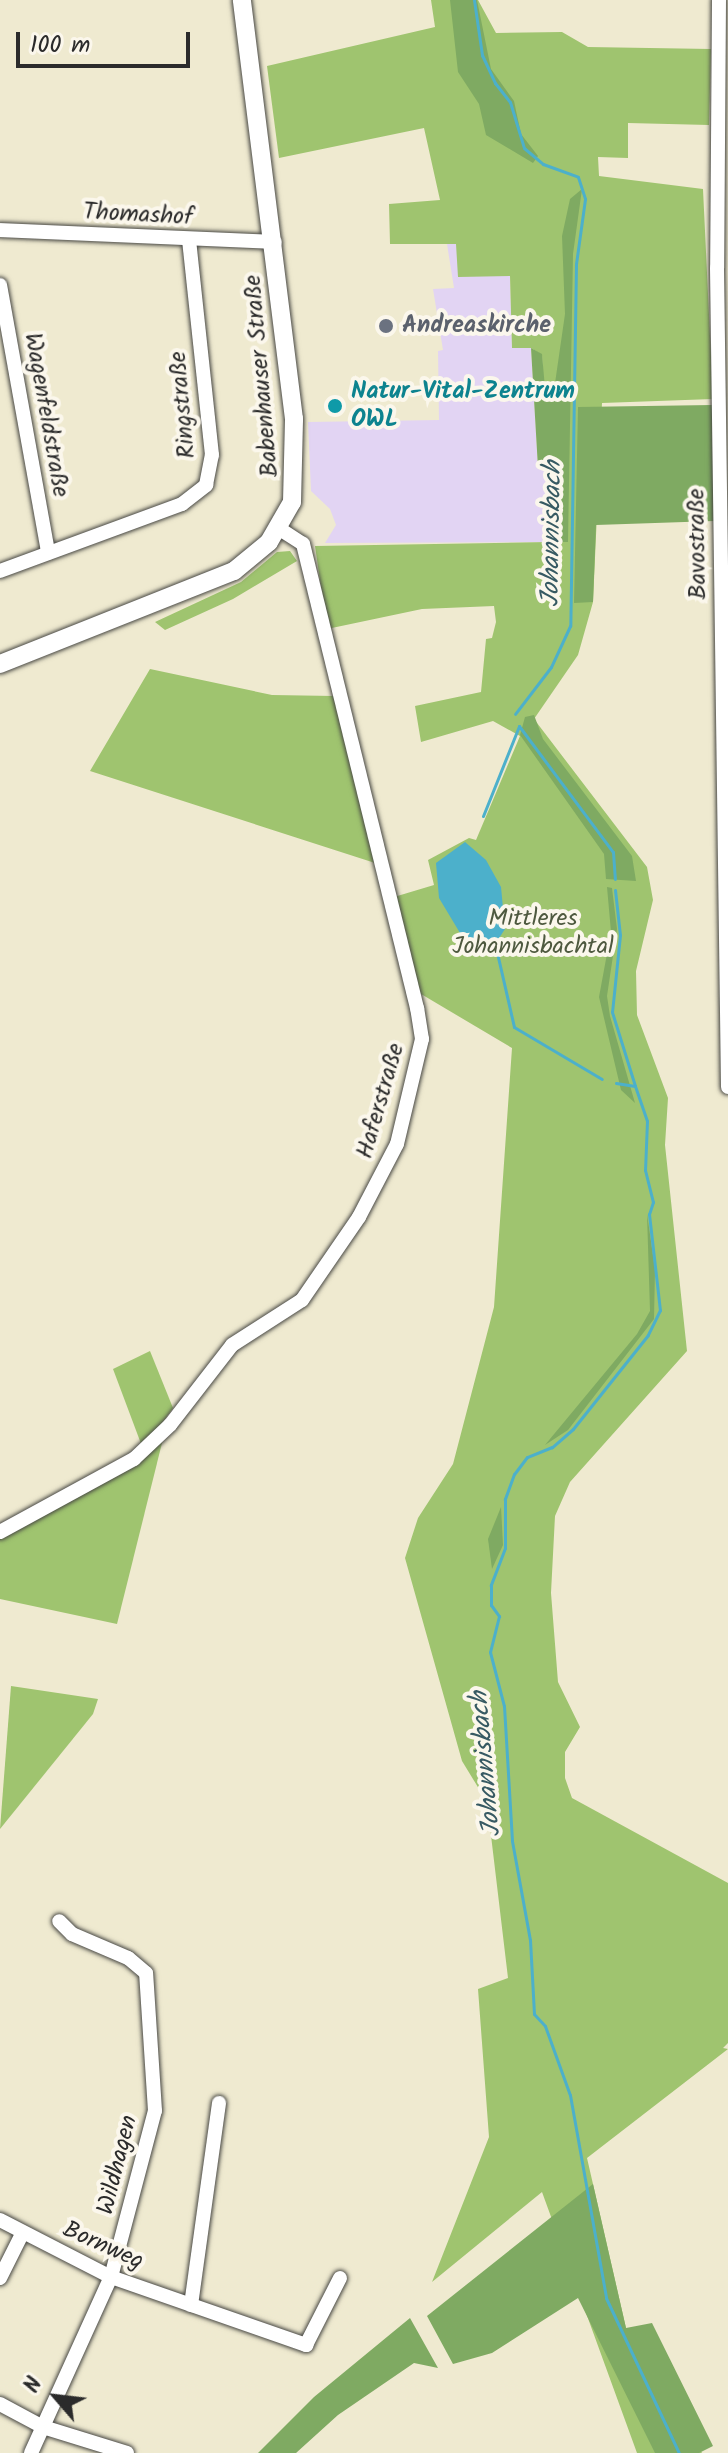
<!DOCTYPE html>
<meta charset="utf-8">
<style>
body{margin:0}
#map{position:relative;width:728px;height:2453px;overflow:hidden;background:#efead0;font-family:Kalam,sans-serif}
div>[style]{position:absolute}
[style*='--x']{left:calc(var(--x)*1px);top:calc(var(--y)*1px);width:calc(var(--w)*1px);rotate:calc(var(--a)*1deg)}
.built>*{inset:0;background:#e2d4f3}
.green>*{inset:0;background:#9fc46f}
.forest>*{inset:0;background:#7faa62}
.water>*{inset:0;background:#4cb0cb}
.stream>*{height:3px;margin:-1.5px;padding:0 1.5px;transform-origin:1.5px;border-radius:1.5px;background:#4cb0cb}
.roads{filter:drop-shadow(0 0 2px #484844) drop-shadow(0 0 2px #484844)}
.minor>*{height:14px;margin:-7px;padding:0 7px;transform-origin:7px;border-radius:7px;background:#fff}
.major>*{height:18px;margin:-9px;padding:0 9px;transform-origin:9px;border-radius:9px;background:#fff}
.dots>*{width:22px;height:22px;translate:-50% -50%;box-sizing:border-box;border:4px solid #fbf7ec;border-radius:50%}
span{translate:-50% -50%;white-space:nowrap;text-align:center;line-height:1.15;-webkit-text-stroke:8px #fbf7ec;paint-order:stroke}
.street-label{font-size:24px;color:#2b2b2b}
.worship-label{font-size:24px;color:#5b616d;font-weight:700}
.left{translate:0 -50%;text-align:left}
.culture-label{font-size:24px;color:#0d838f;font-weight:700}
.park-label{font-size:24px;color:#4e593f}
.water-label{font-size:26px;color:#375a63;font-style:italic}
.north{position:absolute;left:16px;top:2357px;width:80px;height:80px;-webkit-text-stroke:6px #fbf7ec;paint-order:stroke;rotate:298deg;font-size:22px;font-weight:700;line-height:32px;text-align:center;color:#2b2b2b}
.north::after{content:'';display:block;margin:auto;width:28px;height:36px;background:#2b2b2b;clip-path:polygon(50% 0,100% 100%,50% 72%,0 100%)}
.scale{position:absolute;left:16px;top:32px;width:174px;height:36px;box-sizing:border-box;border:4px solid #2b2b2b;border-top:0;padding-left:10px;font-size:24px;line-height:28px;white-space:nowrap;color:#2b2b2b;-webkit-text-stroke:6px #fbf7ec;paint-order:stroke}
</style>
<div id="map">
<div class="built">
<div style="clip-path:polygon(509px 241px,512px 348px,531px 348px,538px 468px,555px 472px,553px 542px,325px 543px,336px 525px,330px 509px,311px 491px,308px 422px,439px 420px,438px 351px,443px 350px,433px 289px,454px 288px,447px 244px)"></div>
</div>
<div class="green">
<div style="clip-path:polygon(431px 0,478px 0,496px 33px,562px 32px,588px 47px,711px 49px,709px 125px,628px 123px,628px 158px,598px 157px,599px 176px,703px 189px,713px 399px,602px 403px,593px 602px,578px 655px,534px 719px,647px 867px,653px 900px,636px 971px,637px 1015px,668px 1098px,665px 1145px,687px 1351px,570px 1482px,555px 1516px,551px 1593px,558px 1682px,580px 1727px,565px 1752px,565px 1778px,572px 1798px,728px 1883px,728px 2043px,723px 2048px,728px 2049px,587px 2158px,626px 2328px,702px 2453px,637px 2453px,542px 2192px,432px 2282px,489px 2137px,478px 1989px,508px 1978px,487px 1802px,462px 1761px,405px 1558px,418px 1518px,453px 1464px,494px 1307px,512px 1048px,416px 991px,394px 897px,434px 885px,428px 860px,469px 838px,476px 840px,520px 736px,493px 721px,421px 742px,415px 706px,481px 692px,486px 639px,492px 638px,496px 622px,494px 606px,422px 609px,327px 629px,315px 546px,550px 542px,553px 391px,543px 384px,542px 355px,531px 348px,512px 348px,510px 276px,458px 277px,456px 244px,390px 244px,389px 204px,440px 200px,424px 128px,279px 158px,267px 66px,435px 27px)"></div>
<div style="clip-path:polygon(290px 551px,297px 561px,233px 599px,165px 630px,155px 622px,241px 582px,277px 552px)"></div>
<div style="clip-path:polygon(150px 669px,272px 695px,334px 696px,375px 863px,90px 771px)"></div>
<div style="clip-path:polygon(150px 1351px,173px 1408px,143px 1449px,113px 1369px)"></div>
<div style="clip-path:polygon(163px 1439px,117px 1624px,0 1599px,0 1537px)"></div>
<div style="clip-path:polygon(11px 1686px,98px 1699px,93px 1714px,0 1829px)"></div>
</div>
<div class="forest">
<div style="clip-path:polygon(450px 0,477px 0,491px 69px,514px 101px,521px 134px,538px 156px,533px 163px,486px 135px,479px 104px,458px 72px)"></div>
<div style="clip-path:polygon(582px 189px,573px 254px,568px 542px,553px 542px,555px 472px,538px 468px,531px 348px,542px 354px,545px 388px,554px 390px,565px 314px,562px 236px,570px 199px)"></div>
<div style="clip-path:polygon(712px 405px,714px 521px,596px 525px,593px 602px,574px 603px,578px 407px)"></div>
<div style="clip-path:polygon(534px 715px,543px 739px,632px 856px,636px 881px,606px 879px,604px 854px,520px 735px,525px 717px)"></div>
<div style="clip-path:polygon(607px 887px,612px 888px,617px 929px,607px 996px,610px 1016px,635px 1103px,621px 1090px,599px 997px,611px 932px)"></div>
<div style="clip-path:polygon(647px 1214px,655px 1269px,654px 1319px,568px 1430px,545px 1445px,637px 1334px,650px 1311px)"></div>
<div style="clip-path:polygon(501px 1507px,503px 1545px,492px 1569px,488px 1539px)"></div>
<div style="clip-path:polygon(593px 2184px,626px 2328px,652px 2323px,713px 2446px,699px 2453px,655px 2453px,578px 2298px,492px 2353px,453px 2364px,427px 2316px)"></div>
<div style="clip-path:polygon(410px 2318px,438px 2368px,414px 2363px,338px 2415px,296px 2453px,258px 2453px,314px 2397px)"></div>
</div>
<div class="water">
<div style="clip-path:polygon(465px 842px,486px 860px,501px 887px,505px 929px,492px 949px,463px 938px,439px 898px,436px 863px)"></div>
</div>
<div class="stream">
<div style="--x:474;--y:0;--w:56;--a:81.7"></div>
<div style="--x:482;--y:55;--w:31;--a:65"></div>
<div style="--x:495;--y:83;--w:24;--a:52"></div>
<div style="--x:510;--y:102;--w:48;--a:73.1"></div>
<div style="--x:524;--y:148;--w:25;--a:40"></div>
<div style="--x:543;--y:164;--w:37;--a:20"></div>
<div style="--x:578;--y:177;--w:23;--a:72"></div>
<div style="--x:585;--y:199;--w:66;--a:97.9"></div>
<div style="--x:576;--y:264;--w:362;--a:90.9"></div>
<div style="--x:570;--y:626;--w:45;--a:114.9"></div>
<div style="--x:551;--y:667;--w:59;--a:127.5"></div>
<div style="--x:519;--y:726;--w:157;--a:53.3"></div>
<div style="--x:613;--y:852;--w:27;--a:86"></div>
<div style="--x:483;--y:816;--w:97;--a:-68.2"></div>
<div style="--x:615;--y:890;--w:45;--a:83.7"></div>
<div style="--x:620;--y:935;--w:77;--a:95.9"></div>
<div style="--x:612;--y:1012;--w:77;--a:72.7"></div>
<div style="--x:495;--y:944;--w:85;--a:77.1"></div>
<div style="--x:514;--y:1027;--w:102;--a:30.6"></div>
<div style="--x:616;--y:1083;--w:19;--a:9"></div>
<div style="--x:635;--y:1086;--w:37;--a:71"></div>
<div style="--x:647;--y:1121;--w:49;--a:92.3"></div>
<div style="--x:645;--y:1170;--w:33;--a:76"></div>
<div style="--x:653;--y:1202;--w:13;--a:108"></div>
<div style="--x:649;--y:1214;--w:97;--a:83.5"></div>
<div style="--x:660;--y:1310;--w:28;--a:116"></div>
<div style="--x:648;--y:1335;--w:120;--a:128.6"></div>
<div style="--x:573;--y:1429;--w:28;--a:139"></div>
<div style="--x:552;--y:1447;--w:27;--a:158"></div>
<div style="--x:527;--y:1457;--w:21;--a:127"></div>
<div style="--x:514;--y:1474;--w:27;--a:110"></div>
<div style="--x:505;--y:1499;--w:49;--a:90"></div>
<div style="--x:505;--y:1548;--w:40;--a:111"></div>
<div style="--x:491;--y:1585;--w:20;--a:90"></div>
<div style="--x:491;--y:1605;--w:14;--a:54"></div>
<div style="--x:499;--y:1616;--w:37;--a:104"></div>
<div style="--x:490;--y:1652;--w:56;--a:75.5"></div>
<div style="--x:504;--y:1706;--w:135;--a:86.6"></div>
<div style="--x:512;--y:1841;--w:101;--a:79.7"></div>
<div style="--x:530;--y:1940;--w:74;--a:86.9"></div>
<div style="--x:534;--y:2014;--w:16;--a:47"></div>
<div style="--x:545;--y:2026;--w:73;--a:70.1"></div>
<div style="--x:570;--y:2095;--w:206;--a:79.9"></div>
<div style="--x:606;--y:2298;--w:171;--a:64.8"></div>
</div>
<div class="roads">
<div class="minor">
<div style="--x:719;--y:0;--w:268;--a:90.4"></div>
<div style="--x:717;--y:268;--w:819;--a:89.23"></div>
<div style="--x:0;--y:230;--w:275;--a:2.5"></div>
<div style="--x:0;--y:285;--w:272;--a:79.8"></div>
<div style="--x:0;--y:571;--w:194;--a:-20.2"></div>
<div style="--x:182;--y:504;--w:31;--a:-38"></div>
<div style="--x:206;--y:485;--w:31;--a:-79"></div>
<div style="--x:212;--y:455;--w:216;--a:-96.1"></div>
<div style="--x:0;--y:1532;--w:153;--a:-28.6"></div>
<div style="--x:134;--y:1459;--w:50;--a:-43.4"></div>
<div style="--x:170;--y:1425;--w:101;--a:-52.2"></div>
<div style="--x:232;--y:1345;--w:83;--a:-32.7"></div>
<div style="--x:302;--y:1300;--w:101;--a:-55.5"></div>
<div style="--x:359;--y:1217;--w:82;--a:-62.5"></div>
<div style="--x:397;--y:1144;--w:108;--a:-76.6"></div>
<div style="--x:422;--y:1039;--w:31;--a:-99"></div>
<div style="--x:417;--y:1008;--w:478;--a:-103.8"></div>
<div style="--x:303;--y:544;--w:27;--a:-147"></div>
<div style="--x:0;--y:2220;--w:125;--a:27.2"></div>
<div style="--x:111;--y:2277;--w:207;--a:19.2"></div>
<div style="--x:306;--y:2345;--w:75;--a:-63.1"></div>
<div style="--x:0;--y:2278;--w:51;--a:-63.4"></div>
<div style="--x:191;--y:2305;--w:204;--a:-82.1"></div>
<div style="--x:0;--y:2404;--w:49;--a:28.1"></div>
<div style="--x:43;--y:2427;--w:88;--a:17.2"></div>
<div style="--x:31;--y:2453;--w:193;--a:-65.6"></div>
<div style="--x:111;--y:2277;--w:172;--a:-75.2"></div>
<div style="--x:155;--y:2111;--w:138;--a:-93.7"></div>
<div style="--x:146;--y:1973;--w:23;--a:-140"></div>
<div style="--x:128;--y:1958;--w:61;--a:-156.8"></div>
<div style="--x:72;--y:1934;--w:18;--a:-135"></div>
</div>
<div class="major">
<div style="--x:0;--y:664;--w:252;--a:-21.7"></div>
<div style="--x:234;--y:571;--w:45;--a:-39.6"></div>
<div style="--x:269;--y:542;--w:46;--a:-60.1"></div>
<div style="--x:292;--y:502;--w:83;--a:-88.6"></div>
<div style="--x:294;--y:419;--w:422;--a:-97.1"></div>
</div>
</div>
<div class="dots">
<div style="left:386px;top:326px;background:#6b7280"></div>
<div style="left:335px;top:406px;background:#0f9aa8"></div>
</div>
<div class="street-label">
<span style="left:138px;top:215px;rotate:3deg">Thomashof</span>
<span style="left:262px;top:376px;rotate:-95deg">Babenhauser Straße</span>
<span style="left:183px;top:405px;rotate:-95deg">Ringstraße</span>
<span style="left:46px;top:415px;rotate:80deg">Wagenfeldstraße</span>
<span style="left:698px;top:544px;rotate:-91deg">Bavostraße</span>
<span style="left:381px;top:1101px;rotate:-74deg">Haferstraße</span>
<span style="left:118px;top:2165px;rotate:-76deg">Wildhagen</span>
<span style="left:103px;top:2246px;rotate:24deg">Bornweg</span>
</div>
<div class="worship-label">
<span class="left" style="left:402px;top:326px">Andreaskirche</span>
</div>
<div class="culture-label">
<span class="left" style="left:351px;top:406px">Natur-Vital-Zentrum<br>OWL</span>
</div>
<div class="park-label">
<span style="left:533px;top:933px">Mittleres<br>Johannisbachtal</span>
</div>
<div class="water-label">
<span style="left:553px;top:534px;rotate:-89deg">Johannisbach</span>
<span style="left:487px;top:1764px;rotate:-95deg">Johannisbach</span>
</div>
<div class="north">N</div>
<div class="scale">100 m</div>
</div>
